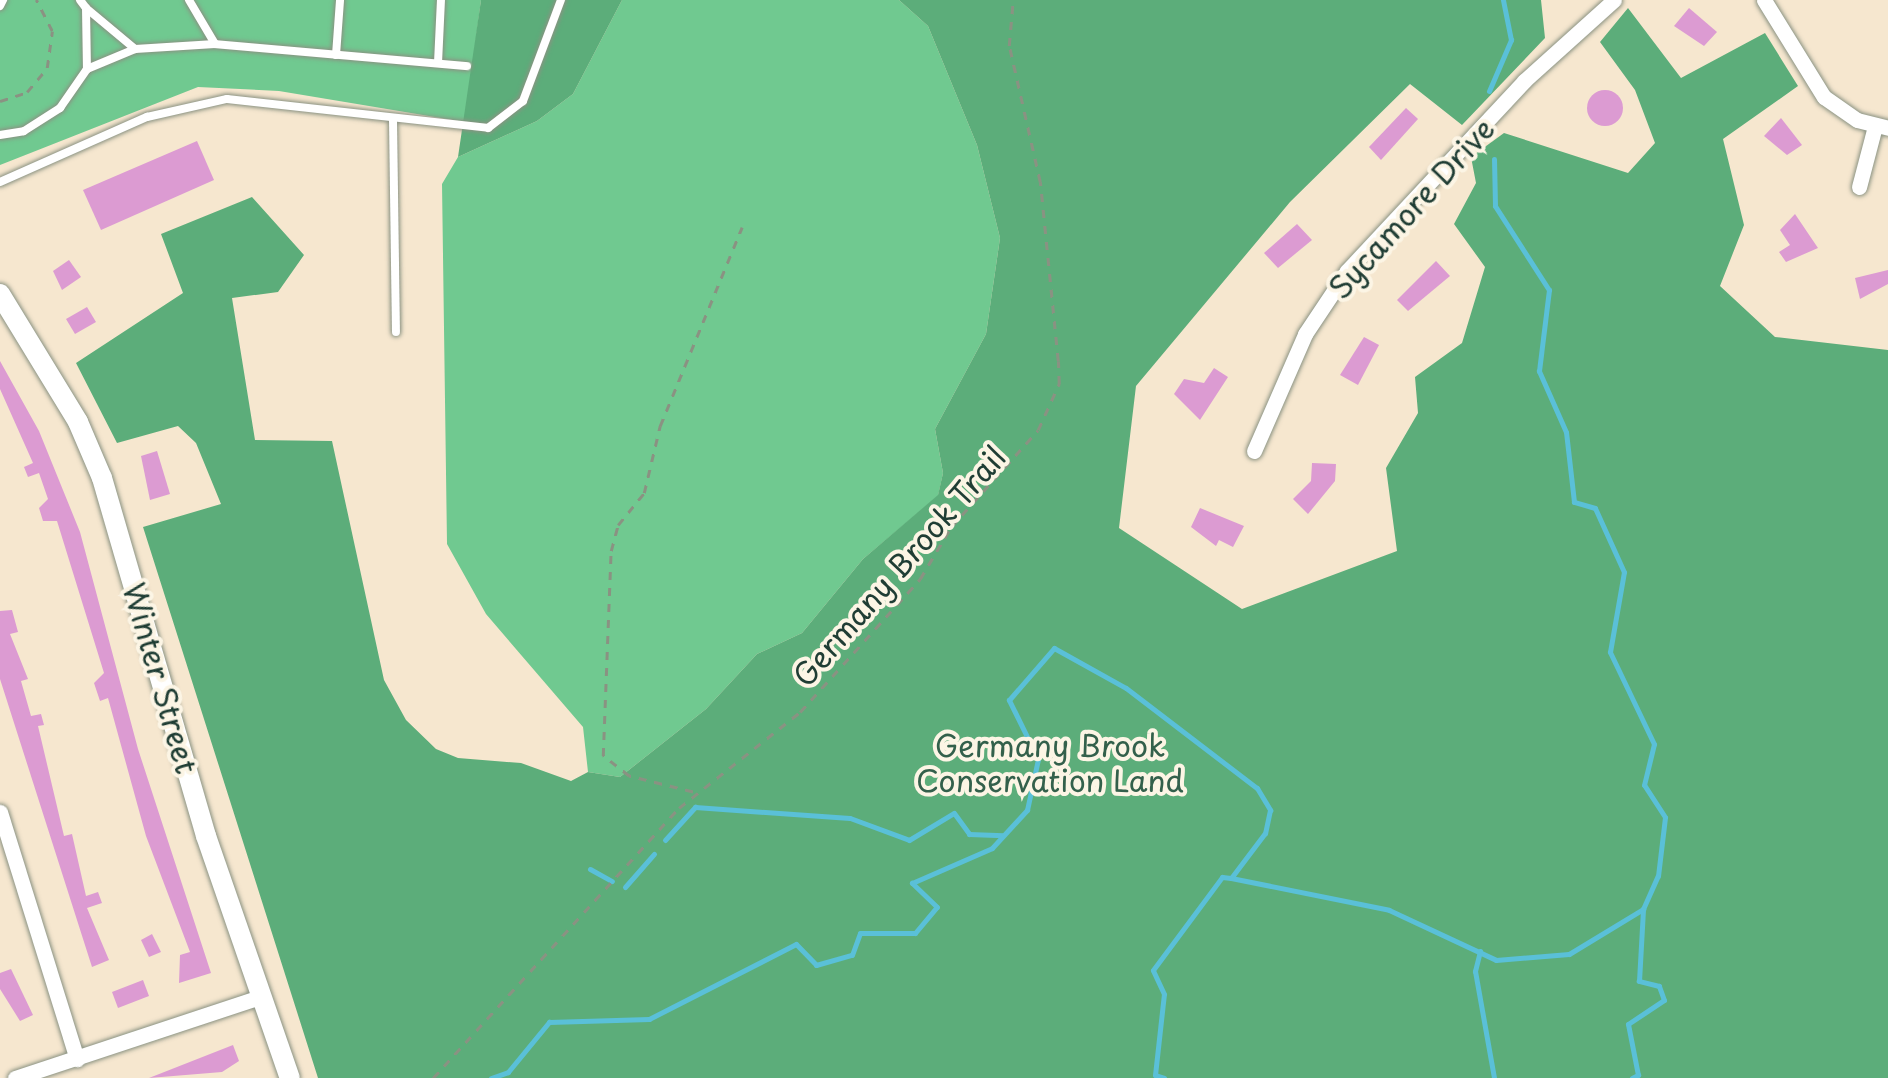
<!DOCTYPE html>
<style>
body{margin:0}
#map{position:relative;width:1888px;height:1078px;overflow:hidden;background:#f6e7cf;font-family:"Playpen Sans",sans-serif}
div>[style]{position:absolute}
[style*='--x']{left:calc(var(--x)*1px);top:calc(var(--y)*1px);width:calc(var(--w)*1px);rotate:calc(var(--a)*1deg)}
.green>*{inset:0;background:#70c990}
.forest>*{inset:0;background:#5cad7a}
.stream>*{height:5px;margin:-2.5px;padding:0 2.5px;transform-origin:2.5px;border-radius:2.5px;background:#5ac0d8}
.building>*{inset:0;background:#dc9bd2}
.round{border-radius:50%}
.path>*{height:2.5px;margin-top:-1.25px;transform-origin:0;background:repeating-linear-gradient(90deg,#8a9282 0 8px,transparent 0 16px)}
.roads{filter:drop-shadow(0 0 2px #8a9282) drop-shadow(0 0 2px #8a9282)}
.service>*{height:8px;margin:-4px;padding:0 4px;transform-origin:4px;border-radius:4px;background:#fff}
.minor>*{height:15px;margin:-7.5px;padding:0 7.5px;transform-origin:7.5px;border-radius:7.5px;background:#fff}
.tertiary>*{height:20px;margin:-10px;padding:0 10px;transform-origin:10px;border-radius:10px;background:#fff}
span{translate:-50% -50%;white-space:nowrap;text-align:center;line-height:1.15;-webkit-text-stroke:8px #fcf5e5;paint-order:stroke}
.street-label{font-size:30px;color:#1f3d34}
.park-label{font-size:30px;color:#33604b}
</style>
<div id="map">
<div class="green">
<div style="clip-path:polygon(0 0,481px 0,465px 122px,279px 91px,198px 87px,0 165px)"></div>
<div style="clip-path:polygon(622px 0,899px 0,928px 26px,977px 145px,1000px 238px,986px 334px,935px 429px,943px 473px,938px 496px,863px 559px,802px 633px,757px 654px,706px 709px,620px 777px,588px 772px,583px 727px,486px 614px,447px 544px,442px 184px,458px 157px,537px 121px,573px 94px)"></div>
</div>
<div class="forest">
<div style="clip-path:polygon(481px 0,622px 0,573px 94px,537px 121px,458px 157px)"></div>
<div style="clip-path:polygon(899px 0,1541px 0,1545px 38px,1462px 125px,1410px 84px,1290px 202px,1136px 386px,1119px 528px,1242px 609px,1397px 551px,1386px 468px,1418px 413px,1415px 377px,1462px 343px,1485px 267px,1454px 224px,1476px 183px,1471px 157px,1504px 133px,1628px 173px,1655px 143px,1635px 90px,1600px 42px,1628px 8px,1681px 78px,1765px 33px,1798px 86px,1723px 139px,1744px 225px,1720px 286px,1775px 337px,1888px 350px,1888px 1078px,318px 1078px,143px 527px,221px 504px,196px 443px,178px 426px,117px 443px,76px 363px,183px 293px,161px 234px,252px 197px,304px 255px,278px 292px,232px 298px,255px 440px,332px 441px,384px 680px,406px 720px,436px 749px,458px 758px,521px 763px,571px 781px,588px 772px,620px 777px,706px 709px,757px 654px,802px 633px,863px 559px,938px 495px,943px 473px,935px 429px,986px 334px,1000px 238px,977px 145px,928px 26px)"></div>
</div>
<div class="stream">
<div style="--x:1489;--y:91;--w:56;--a:-66.7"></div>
<div style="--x:1511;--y:40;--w:41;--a:-101.3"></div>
<div style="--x:665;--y:840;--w:45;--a:-47.7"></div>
<div style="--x:695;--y:807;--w:155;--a:4.1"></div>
<div style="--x:850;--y:818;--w:63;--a:20.4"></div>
<div style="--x:909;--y:840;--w:52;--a:-31"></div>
<div style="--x:954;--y:813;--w:26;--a:54"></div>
<div style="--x:969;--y:834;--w:34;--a:2"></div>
<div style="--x:590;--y:869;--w:25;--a:29"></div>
<div style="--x:625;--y:887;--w:44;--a:-48.7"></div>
<div style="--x:1480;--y:951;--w:21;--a:104"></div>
<div style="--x:1475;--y:971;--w:109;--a:79.9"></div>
<div style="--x:491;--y:1078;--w:18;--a:-19"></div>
<div style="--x:508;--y:1072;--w:65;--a:-50.6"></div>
<div style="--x:549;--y:1022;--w:100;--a:-1.7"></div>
<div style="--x:649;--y:1019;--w:165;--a:-27"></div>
<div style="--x:796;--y:944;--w:29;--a:46"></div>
<div style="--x:816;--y:965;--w:37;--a:-16"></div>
<div style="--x:852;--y:955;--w:23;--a:-70"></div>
<div style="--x:860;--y:933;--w:55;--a:0"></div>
<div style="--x:915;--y:933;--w:34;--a:-50"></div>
<div style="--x:937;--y:907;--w:35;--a:-136"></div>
<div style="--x:912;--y:883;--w:87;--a:-23.6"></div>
<div style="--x:992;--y:848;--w:52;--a:-47.4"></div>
<div style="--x:1027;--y:810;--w:52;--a:-77.8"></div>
<div style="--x:1038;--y:759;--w:66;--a:-116.2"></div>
<div style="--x:1009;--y:700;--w:69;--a:-49.1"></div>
<div style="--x:1054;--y:648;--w:82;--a:29.1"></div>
<div style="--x:1126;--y:688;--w:165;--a:37.4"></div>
<div style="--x:1257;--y:788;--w:26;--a:59"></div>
<div style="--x:1270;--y:810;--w:24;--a:102"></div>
<div style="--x:1265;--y:833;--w:56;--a:127.1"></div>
<div style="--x:1231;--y:878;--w:161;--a:11.4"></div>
<div style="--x:1389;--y:910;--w:118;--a:25"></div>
<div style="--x:1496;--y:960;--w:73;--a:-4.7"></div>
<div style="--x:1569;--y:954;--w:87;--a:-31.3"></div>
<div style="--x:1643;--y:909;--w:36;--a:-66"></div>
<div style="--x:1658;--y:876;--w:59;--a:-83.2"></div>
<div style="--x:1665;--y:817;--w:38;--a:-123"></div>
<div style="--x:1644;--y:785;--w:42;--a:-76.3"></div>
<div style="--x:1654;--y:744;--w:102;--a:-115.6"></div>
<div style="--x:1610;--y:652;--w:81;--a:-80.1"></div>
<div style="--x:1624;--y:572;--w:70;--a:-114.4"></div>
<div style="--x:1595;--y:508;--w:22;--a:-164"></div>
<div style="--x:1574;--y:502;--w:70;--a:-96.5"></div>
<div style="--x:1566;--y:432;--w:67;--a:-113.9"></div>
<div style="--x:1539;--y:371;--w:82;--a:-83"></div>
<div style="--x:1549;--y:290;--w:100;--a:-122.7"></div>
<div style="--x:1495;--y:206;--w:47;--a:-91.2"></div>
<div style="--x:1164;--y:1078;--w:9;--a:-162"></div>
<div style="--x:1155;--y:1075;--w:81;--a:-83.7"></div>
<div style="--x:1164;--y:994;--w:26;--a:-115"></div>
<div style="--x:1153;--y:970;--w:116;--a:-53.4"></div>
<div style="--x:1222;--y:877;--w:9;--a:6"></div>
<div style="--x:1632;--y:1078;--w:7;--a:-27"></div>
<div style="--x:1638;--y:1075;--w:52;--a:-101.1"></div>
<div style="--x:1628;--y:1024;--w:43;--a:-33.7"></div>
<div style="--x:1664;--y:1000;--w:15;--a:-110"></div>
<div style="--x:1659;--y:986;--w:21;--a:-166"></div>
<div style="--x:1639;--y:981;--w:72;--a:-86.8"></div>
</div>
<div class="building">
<div style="clip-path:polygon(1689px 8px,1717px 32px,1704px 46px,1674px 26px)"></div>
<div class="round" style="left:1587px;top:90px;width:36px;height:36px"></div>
<div style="clip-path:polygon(1406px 108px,1418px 119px,1381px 160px,1369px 147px)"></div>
<div style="clip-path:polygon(1781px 118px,1802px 145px,1787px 155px,1764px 136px)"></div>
<div style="clip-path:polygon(197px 141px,214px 180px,101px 230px,83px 190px)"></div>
<div style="clip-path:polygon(1795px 214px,1818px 248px,1786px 262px,1779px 252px,1790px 245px,1780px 230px)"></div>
<div style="clip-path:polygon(1297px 224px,1312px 240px,1278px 268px,1264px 253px)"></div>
<div style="clip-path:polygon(69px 260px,81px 277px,62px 290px,53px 271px)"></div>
<div style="clip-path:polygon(1436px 261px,1450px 276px,1408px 311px,1397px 300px)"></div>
<div style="clip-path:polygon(1888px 270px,1888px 284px,1860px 299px,1855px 278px)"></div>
<div style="clip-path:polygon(87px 307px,96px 322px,75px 334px,66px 319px)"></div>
<div style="clip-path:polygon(1364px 337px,1379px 345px,1358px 385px,1340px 375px)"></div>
<div style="clip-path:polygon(0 361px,39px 431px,80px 532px,138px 749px,211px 973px,179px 983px,180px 955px,190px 952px,146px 836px,108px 698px,100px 701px,94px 683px,104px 673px,57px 521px,43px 521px,39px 508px,48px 499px,39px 473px,28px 477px,24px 467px,33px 463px,0 389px)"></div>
<div style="clip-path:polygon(1214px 368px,1228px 377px,1200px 420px,1174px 394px,1184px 379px,1204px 383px)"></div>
<div style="clip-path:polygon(157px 451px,170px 494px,150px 500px,141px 456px)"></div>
<div style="clip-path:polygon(1312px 463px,1336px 464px,1335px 481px,1308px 514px,1293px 499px,1311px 481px)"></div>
<div style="clip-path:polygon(1200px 508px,1244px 526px,1233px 547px,1219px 540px,1216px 546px,1191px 527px)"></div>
<div style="clip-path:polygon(12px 610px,18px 632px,10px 634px,28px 679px,21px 681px,31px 716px,41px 714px,44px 725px,38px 726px,64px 836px,72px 834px,86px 896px,98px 892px,102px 903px,87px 908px,109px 960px,92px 967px,0 679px,0 611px)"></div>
<div style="clip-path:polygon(152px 934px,161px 952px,149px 957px,141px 940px)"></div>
<div style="clip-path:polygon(11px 969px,33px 1015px,20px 1021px,0 989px,0 973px)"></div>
<div style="clip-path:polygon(143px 980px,149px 996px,118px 1008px,112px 992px)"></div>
<div style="clip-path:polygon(233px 1045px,239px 1061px,222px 1072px,149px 1078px)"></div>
</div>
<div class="path">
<div style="--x:0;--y:101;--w:28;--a:-18"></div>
<div style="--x:27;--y:92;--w:31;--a:-50"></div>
<div style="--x:47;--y:68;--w:37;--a:-82"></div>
<div style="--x:52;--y:31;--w:35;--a:-117"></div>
<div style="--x:693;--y:792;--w:66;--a:-166"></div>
<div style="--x:629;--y:776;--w:33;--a:-142"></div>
<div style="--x:603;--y:756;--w:205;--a:-87.8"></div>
<div style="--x:611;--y:551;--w:27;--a:-75"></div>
<div style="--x:618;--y:525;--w:41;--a:-50.9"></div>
<div style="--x:644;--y:493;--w:69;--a:-76.6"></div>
<div style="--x:660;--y:426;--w:215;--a:-67.6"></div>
<div style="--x:433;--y:1078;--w:365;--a:-47.7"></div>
<div style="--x:679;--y:808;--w:154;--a:-38.4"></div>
<div style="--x:800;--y:712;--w:179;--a:-47.9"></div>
<div style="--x:920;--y:579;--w:61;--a:-59.2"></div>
<div style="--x:951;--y:527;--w:130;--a:-48.1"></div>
<div style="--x:1038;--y:430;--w:51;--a:-65.5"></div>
<div style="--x:1059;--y:384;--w:23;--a:-92"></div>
<div style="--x:1058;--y:361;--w:180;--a:-95.7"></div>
<div style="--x:1040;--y:182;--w:139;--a:-102.8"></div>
<div style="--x:1009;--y:46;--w:46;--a:-85"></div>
</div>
<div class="roads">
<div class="service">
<div style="--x:80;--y:0;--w:10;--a:53"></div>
<div style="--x:86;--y:8;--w:61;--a:89.1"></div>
<div style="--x:189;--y:0;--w:51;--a:59.4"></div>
<div style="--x:215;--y:44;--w:253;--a:5"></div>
<div style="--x:0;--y:6;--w:7;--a:-63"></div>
<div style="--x:86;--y:8;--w:64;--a:39.9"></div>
<div style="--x:336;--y:55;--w:55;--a:-85.8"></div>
<div style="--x:438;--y:63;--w:63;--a:-87.3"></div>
<div style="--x:393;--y:120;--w:212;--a:89.2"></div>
<div style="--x:0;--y:135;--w:24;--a:-9"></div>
<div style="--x:24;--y:131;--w:43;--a:-32.6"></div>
<div style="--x:60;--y:108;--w:47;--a:-55.3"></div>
<div style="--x:87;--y:69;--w:52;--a:-22.6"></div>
<div style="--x:135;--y:49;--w:80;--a:-3.6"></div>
<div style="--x:0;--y:182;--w:161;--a:-23.9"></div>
<div style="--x:147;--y:117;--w:82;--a:-12.7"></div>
<div style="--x:227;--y:99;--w:263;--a:6.3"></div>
<div style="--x:488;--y:128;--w:44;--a:-37.6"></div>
<div style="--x:523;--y:101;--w:108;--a:-69.4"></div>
</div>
<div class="minor">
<div style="--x:1764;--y:0;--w:114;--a:58.3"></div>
<div style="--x:1824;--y:97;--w:40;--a:34.9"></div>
<div style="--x:1857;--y:120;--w:32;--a:14"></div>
<div style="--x:1859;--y:187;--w:63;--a:-75.3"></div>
<div style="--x:1254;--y:451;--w:128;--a:-66.4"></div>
<div style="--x:1305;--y:334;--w:76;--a:-56.3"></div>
<div style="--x:1347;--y:271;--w:260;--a:-47"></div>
<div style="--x:1524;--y:81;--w:121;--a:-42"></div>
<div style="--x:0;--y:812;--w:259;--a:72.7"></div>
<div style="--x:15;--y:1078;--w:258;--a:-18.3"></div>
</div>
<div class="tertiary">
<div style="--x:0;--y:294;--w:150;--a:58.6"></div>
<div style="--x:78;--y:422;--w:61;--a:66.8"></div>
<div style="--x:102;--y:478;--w:373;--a:73.8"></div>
<div style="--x:206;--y:836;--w:256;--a:70.9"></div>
</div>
</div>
<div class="street-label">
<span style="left:1411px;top:208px;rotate:-48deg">Sycamore Drive</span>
<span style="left:899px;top:566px;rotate:-49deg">Germany Brook Trail</span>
<span style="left:161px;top:678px;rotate:74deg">Winter Street</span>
</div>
<div class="park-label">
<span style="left:1050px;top:762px">Germany Brook<br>Conservation Land</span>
</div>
</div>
